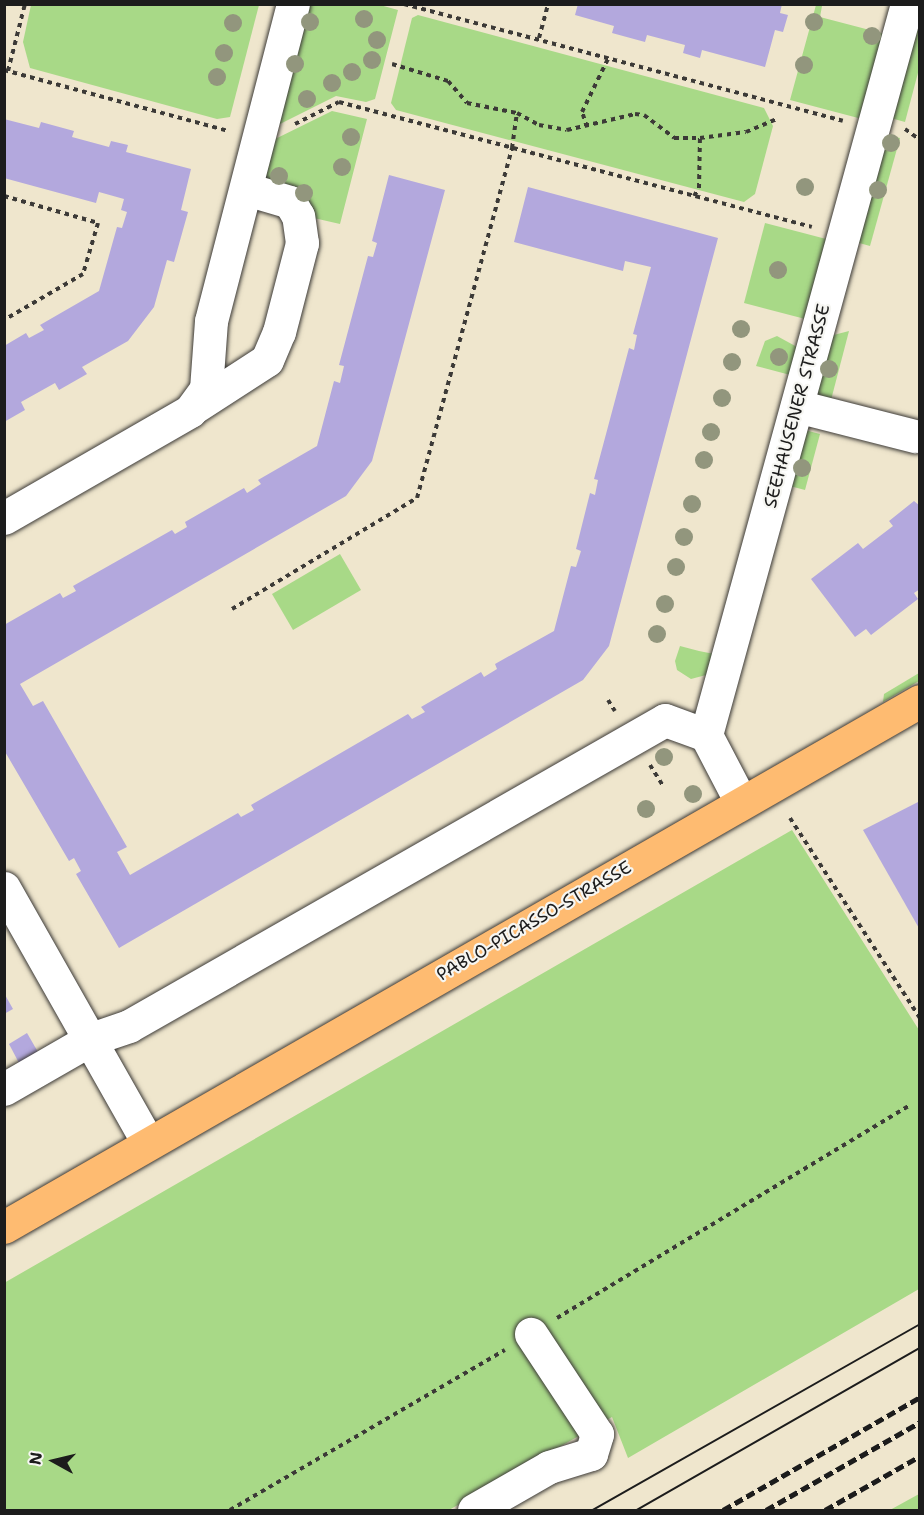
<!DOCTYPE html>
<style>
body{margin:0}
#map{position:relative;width:924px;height:1515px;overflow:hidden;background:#efe6cd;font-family:"Shantell Sans",sans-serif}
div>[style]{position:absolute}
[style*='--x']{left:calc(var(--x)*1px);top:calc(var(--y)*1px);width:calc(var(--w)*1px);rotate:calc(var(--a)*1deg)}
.green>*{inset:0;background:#a8d987}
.building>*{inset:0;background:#b3a8dd}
.path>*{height:4px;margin-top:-2px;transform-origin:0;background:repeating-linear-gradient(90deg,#3c3a37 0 4.5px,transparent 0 9px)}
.roads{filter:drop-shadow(0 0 2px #3c3a37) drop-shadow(0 0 2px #3c3a37)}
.minor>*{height:33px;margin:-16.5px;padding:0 16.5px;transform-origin:16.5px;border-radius:16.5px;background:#fff}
.major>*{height:33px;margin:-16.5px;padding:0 16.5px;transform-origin:16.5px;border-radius:16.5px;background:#febb71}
.tram>*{height:1.5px;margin:-0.75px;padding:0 0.75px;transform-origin:0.75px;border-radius:0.75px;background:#1c1c1c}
.rail>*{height:4.5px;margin-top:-2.25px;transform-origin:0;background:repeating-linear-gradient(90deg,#1c1c1c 0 9px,transparent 0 13.5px)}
.trees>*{width:18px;height:18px;margin:-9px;border-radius:50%;background:#92967d}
span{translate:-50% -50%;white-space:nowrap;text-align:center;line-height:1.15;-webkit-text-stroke:4.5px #f6f6f2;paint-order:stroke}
.street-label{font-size:18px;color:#1c1c1c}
.frame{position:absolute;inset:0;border:6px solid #1c1c1c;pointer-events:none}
.north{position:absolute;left:24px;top:1431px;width:60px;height:60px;-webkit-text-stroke:4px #f6f6f2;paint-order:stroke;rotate:278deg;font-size:16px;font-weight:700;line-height:24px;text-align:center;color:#1c1c1c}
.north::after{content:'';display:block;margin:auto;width:21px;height:27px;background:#1c1c1c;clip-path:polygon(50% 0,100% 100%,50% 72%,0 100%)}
</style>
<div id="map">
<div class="green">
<div style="clip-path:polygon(31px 5px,259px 5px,230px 117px,217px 119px,30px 68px,23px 42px)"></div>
<div style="clip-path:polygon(303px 5px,380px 5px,398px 10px,375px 99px,366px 102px,336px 96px,270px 129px)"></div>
<div style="clip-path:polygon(816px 5px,822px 6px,820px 17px,885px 34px,862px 119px,790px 100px)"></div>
<div style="clip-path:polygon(919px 5px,919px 69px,905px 122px,887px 117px)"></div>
<div style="clip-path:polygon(418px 15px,764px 108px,773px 126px,755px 194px,744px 202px,396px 110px,391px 103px,412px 18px)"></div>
<div style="clip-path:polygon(332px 111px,367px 119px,340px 224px,305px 216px,285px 187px,259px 174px,265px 144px)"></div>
<div style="clip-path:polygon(882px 134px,900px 138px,870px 246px,852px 241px)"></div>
<div style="clip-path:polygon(765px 223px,830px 240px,809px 320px,744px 303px)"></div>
<div style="clip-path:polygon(849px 331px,831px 400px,811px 396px,826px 337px)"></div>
<div style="clip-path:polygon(777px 336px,797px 347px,794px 376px,756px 366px,765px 341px)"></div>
<div style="clip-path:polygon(801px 429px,820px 434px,805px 490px,786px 485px)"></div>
<div style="clip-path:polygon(340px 554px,361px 590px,293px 630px,272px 594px)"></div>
<div style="clip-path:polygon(680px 646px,699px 651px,719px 655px,706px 675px,691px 679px,677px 670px,675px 661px)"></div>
<div style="clip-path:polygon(919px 673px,919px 681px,883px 702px,884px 694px)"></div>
<div style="clip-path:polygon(792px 830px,919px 1030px,919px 1289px,628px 1458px,612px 1417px,449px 1510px,5px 1510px,4px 1283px)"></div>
<div style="clip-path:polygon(919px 1494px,919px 1510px,890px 1510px)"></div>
</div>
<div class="building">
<div style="clip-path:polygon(578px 4px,782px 4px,780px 13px,788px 15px,783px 32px,775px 30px,765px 67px,702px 50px,700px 58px,683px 53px,685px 45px,647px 35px,645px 42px,612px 33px,614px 26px,575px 15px)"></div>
<div style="clip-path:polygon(4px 119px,39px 128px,41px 122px,74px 131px,72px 137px,109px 147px,111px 141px,128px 145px,126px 152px,191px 169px,181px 210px,188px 212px,174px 262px,167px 260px,154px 307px,128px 341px,82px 367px,87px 374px,59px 390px,55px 383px,21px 402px,25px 410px,4px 422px,4px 346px,26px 333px,29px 338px,44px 330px,40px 325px,99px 291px,117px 227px,122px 228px,127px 212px,121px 210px,124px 199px,99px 192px,96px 203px,4px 178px)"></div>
<div style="clip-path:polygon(389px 175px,445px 190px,372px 461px,346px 496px,20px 684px,33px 706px,43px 701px,127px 847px,117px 852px,130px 875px,238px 813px,241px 817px,254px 810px,251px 805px,408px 714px,412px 719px,425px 712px,421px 707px,481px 672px,484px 677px,497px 669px,495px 664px,554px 631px,571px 566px,576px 567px,581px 551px,576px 549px,590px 493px,595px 495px,598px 480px,594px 479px,629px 348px,634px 350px,637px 335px,633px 334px,651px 267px,625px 261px,623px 271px,514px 242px,528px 187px,718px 238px,609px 646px,583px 680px,119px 948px,76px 874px,81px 871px,74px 858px,69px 861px,4px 750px,4px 625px,60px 593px,63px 598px,76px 591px,73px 586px,172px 530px,175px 534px,187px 527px,185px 522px,244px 488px,247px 493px,261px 484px,258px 480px,317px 446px,334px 381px,340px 383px,344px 366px,339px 365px,368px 256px,373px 257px,377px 243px,372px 241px)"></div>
<div style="clip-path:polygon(914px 501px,920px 506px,920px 589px,914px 593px,918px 599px,871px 635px,866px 629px,855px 637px,811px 579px,858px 543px,863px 549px,893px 526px,889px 521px)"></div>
<div style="clip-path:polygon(920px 801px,920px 930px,863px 830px)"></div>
<div style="clip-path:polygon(4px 993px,13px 1009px,4px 1014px)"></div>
<div style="clip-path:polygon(27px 1033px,38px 1052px,19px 1063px,9px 1044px)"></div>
</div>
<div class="path">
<div style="--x:404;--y:4;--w:454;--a:14.9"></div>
<div style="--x:539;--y:38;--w:35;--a:-75"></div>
<div style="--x:392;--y:64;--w:59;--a:16.9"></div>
<div style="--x:448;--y:81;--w:29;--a:49"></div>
<div style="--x:467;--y:103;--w:51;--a:11.3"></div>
<div style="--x:517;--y:113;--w:25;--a:29"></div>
<div style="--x:539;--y:125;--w:28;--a:10"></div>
<div style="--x:567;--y:130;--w:70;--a:-13.2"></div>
<div style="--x:635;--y:114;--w:9;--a:6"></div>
<div style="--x:644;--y:115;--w:38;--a:37"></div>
<div style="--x:674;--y:138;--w:26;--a:0"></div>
<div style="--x:700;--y:138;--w:46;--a:-7.4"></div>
<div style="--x:746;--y:132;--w:33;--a:-23"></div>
<div style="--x:4;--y:70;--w:233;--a:15.2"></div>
<div style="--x:8;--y:71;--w:69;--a:-75.8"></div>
<div style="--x:295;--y:124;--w:49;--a:-26.6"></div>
<div style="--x:339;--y:102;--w:489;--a:14.8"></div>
<div style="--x:587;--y:127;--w:16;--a:-108"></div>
<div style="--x:582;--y:112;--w:61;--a:-63.9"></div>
<div style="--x:905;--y:129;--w:19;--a:36"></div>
<div style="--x:4;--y:196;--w:98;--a:16"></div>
<div style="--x:98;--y:223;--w:53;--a:106.4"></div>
<div style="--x:83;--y:274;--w:91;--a:149.8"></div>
<div style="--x:694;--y:196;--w:9;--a:-58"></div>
<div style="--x:699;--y:188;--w:50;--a:-88.9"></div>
<div style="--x:232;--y:609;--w:216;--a:-31"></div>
<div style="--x:417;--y:498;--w:363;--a:-74.8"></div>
<div style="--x:512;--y:148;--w:35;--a:-82"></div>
<div style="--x:608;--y:700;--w:13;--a:58"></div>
<div style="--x:650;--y:765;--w:26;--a:58"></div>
<div style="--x:790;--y:818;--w:239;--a:57"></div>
<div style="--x:557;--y:1318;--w:411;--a:-31.1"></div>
<div style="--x:230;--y:1510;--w:318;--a:-30.2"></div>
</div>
<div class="roads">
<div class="minor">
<div style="--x:797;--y:406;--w:122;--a:14.3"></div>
<div style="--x:193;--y:408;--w:88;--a:-33"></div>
<div style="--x:267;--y:360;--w:30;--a:-67"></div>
<div style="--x:279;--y:332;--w:92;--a:-75.5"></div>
<div style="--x:302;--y:243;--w:27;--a:-98"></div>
<div style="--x:298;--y:216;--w:16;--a:-120"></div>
<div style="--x:290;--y:202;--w:46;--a:-163.5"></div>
<div style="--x:4;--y:518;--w:215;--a:-29.9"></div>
<div style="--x:190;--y:411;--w:27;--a:-54"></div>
<div style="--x:206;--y:389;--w:68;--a:-85.8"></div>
<div style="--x:211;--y:321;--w:327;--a:-75.5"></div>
<div style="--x:741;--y:802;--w:76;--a:-117.6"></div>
<div style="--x:706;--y:735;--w:758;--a:-74.63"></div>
<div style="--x:4;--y:888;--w:293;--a:60.5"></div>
<div style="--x:4;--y:1089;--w:100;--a:-29.9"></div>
<div style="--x:91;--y:1039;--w:40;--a:-18.9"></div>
<div style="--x:129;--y:1026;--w:617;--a:-29.72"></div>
<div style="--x:665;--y:720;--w:44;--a:20.1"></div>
<div style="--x:474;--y:1510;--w:86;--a:-29.8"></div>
<div style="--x:549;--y:1467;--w:44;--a:-17.2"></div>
<div style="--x:591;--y:1454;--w:21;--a:-73"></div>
<div style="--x:597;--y:1434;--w:120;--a:-123.4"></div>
</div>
<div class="major">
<div style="--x:4;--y:1227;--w:1056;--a:-29.87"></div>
</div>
</div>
<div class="tram">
<div style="--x:593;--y:1510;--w:376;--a:-29.6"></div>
<div style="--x:637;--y:1510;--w:326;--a:-29.8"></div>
</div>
<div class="rail">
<div style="--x:723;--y:1510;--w:227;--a:-29.8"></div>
<div style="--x:766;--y:1510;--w:177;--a:-29.7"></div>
<div style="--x:825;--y:1510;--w:109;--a:-29.6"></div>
</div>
<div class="trees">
<div style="left:364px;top:19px"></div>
<div style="left:310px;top:22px"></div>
<div style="left:814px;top:22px"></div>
<div style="left:233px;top:23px"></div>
<div style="left:872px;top:36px"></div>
<div style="left:377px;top:40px"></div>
<div style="left:224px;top:53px"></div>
<div style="left:372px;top:60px"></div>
<div style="left:295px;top:64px"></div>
<div style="left:804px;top:65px"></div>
<div style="left:352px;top:72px"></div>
<div style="left:217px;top:77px"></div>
<div style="left:332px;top:83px"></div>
<div style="left:307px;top:99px"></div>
<div style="left:351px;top:137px"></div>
<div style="left:891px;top:143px"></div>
<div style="left:342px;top:167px"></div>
<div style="left:279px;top:176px"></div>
<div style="left:805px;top:187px"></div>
<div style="left:878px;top:190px"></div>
<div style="left:304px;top:193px"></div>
<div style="left:778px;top:270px"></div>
<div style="left:741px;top:329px"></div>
<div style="left:779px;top:357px"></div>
<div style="left:732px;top:362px"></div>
<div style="left:829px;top:369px"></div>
<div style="left:722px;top:398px"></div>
<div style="left:711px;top:432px"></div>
<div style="left:704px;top:460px"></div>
<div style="left:802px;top:468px"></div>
<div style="left:692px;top:504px"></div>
<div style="left:684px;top:537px"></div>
<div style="left:676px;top:567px"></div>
<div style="left:665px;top:604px"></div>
<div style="left:657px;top:634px"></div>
<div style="left:664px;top:757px"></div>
<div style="left:693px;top:794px"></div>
<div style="left:646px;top:809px"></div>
</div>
<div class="street-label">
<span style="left:797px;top:406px;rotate:-75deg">SEEHAUSENER STRASSE</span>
<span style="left:534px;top:921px;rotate:-30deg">PABLO-PICASSO-STRASSE</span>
</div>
<div class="frame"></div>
<div class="north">N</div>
</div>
